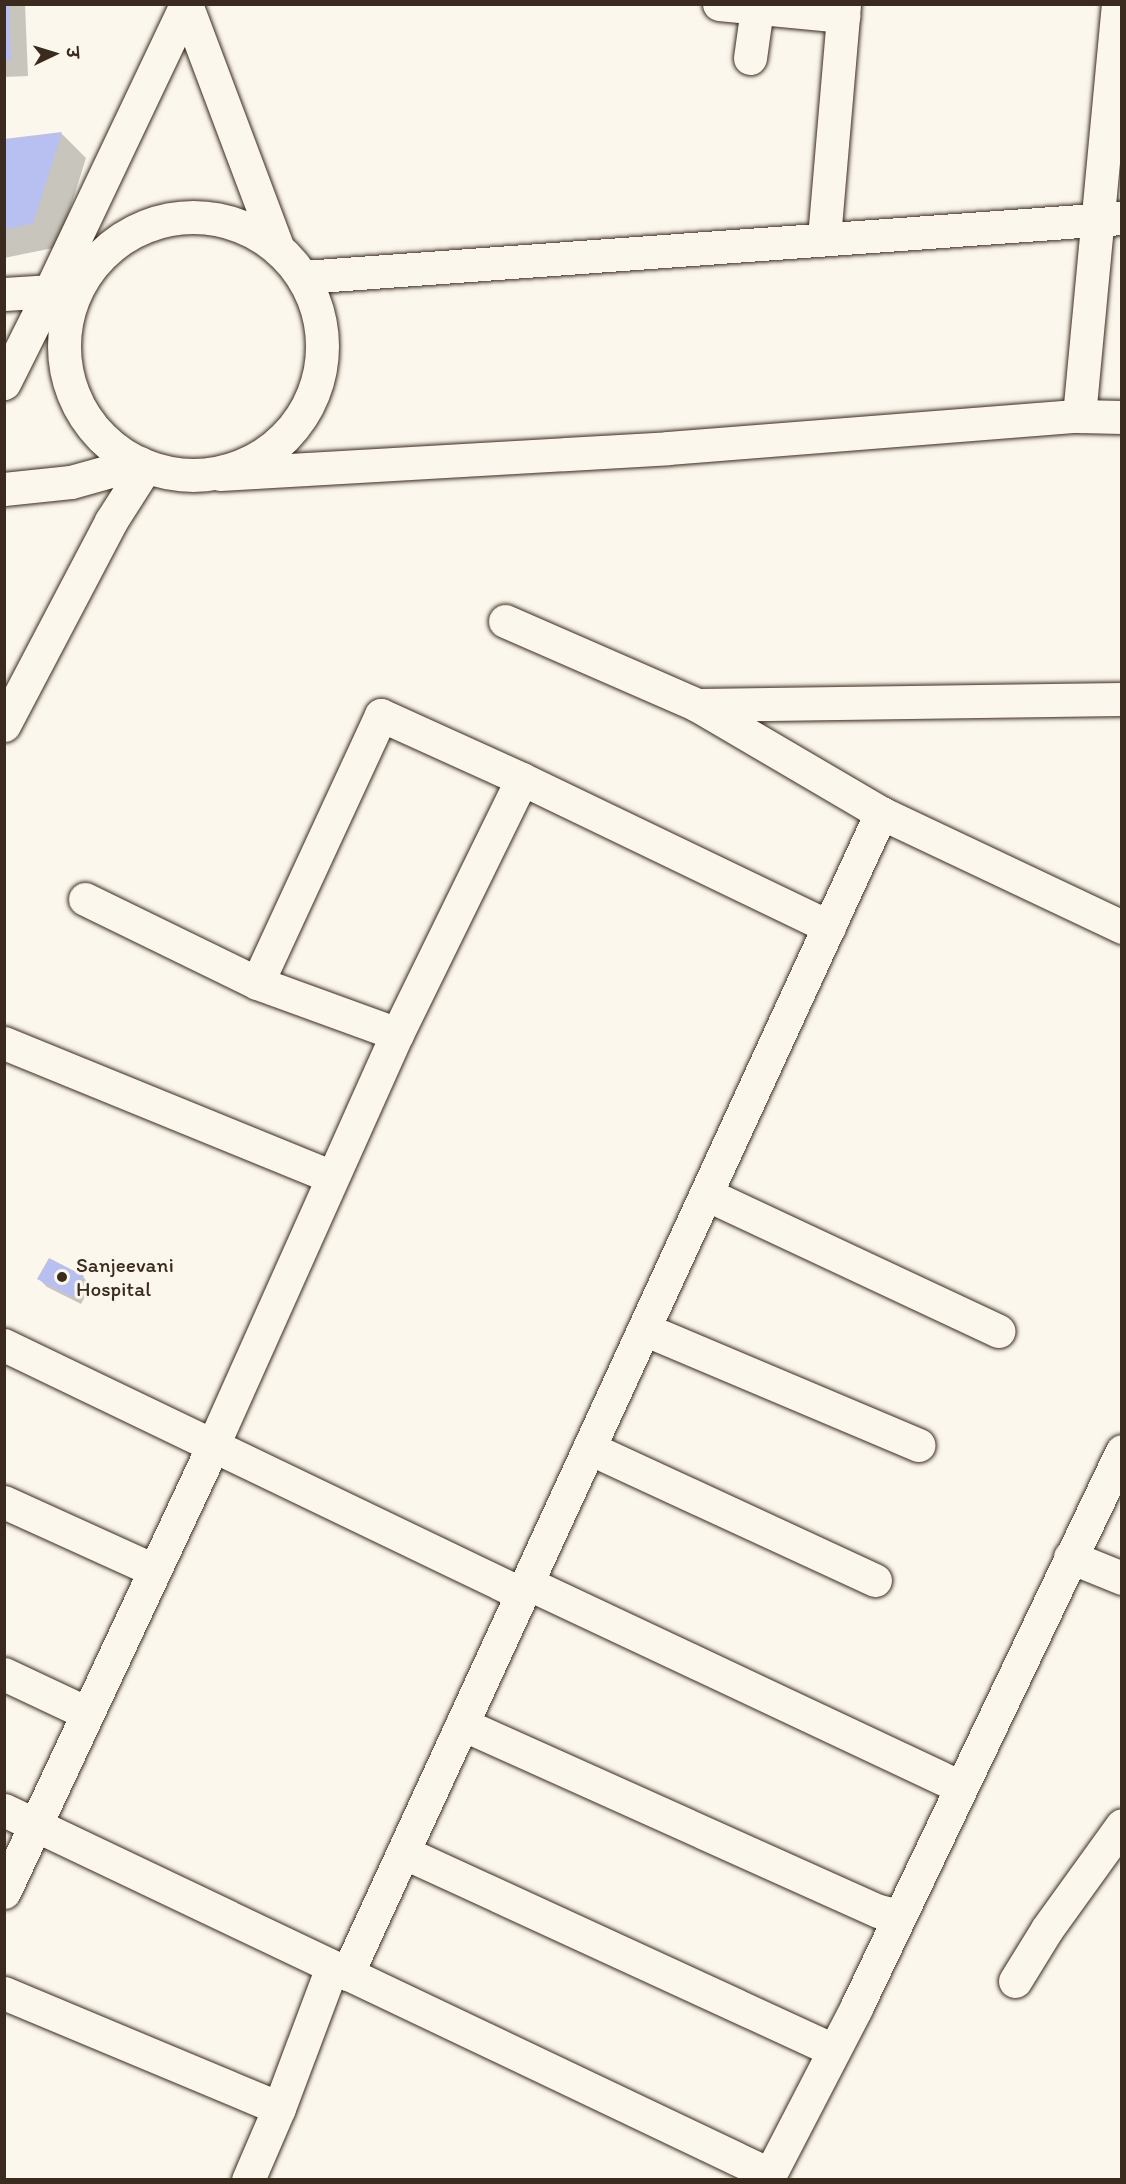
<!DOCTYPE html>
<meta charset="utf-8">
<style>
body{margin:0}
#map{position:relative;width:1126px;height:2184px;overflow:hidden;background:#fbf7ec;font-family:Itim,"Playpen Sans Deva",sans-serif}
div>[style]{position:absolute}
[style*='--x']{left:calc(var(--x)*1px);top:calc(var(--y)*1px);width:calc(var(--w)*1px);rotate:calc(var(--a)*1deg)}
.shadow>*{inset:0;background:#0003}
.building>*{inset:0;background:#b8bff1}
.roads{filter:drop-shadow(0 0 2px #3b2a1e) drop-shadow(0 0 2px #3b2a1e)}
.minor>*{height:33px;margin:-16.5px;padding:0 16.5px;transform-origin:16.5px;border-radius:16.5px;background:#fbf7ec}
.tertiary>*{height:33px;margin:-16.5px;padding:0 16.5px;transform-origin:16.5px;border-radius:16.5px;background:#fbf7ec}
.tertiary>.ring{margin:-16.5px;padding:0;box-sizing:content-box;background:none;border:33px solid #fbf7ec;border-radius:50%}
.dots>*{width:16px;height:16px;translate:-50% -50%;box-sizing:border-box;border:3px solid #fbf7ec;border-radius:50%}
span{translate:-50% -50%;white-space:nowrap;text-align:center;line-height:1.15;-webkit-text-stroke:6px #fbf7ec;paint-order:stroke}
.poi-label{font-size:21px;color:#3b2a1e}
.left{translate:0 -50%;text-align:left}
.frame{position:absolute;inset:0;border:6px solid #3b2a1e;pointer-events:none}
.north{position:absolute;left:24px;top:24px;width:60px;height:60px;-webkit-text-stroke:4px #fbf7ec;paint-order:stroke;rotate:86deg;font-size:16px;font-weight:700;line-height:24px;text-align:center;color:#3b2a1e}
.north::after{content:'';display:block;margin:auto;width:21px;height:27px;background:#3b2a1e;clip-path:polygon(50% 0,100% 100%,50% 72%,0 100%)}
</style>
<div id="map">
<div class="shadow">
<div style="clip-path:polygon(4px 4px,25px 4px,28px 76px,4px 77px)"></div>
<div style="clip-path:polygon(62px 134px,86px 158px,58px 247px,4px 258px,4px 140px)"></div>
<div style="clip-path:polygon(83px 1277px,91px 1285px,81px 1304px,47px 1287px,39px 1279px)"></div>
</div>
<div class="building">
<div style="clip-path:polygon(4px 4px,9px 4px,11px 60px,4px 60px)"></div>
<div style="clip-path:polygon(62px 132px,33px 223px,4px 229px,4px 139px)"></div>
<div style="clip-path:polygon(49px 1258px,84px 1276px,73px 1297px,37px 1279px)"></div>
</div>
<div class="roads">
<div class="minor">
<div style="--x:186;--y:4;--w:259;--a:69.4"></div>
<div style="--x:719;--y:4;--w:125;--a:5.5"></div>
<div style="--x:750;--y:58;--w:50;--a:-82"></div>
<div style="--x:824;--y:238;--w:235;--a:-85.1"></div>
<div style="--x:50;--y:291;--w:318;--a:-64.6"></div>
<div style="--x:1079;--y:416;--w:414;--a:-84.6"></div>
<div style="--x:505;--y:621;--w:210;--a:23.6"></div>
<div style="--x:697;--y:705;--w:213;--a:30.4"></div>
<div style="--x:881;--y:813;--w:267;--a:25.3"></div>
<div style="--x:697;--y:705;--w:425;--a:-0.8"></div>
<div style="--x:522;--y:779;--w:341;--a:25.7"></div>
<div style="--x:85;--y:899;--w:191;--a:26"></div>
<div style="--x:257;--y:983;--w:149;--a:20"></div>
<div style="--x:4;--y:1043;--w:354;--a:22.2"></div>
<div style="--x:706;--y:1194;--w:323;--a:25.1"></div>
<div style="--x:644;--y:1329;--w:298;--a:22.9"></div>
<div style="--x:4;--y:1345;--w:575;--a:25.67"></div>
<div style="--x:589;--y:1448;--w:315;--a:24.8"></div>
<div style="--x:4;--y:1502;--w:165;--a:24.4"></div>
<div style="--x:1070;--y:1557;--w:56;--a:22"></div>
<div style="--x:527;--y:1583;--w:479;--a:25.2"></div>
<div style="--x:4;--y:1674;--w:92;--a:25.2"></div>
<div style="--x:462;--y:1724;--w:457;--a:24.2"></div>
<div style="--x:879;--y:1911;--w:21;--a:14"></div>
<div style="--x:4;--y:1810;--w:847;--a:25.45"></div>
<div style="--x:403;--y:1852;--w:473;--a:24.7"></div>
<div style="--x:4;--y:1892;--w:493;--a:-64.9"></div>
<div style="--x:213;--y:1445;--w:450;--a:-65.9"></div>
<div style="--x:397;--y:1034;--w:284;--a:-63.9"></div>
<div style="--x:522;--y:779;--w:155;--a:-155.6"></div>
<div style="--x:381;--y:715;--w:295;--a:114.8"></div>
<div style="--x:347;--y:1974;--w:1278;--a:-65.3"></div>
<div style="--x:1015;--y:1981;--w:61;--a:-58.4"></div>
<div style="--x:1047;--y:1929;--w:128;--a:-54.2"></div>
<div style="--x:4;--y:1993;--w:298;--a:22.7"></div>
<div style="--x:248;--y:2180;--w:78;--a:-66.7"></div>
<div style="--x:279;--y:2108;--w:151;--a:-69.4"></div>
<div style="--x:767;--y:2180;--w:194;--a:-62.6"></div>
<div style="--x:856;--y:2008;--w:617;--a:-64.47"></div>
</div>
<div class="tertiary">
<div class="ring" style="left:64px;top:217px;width:225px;height:225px"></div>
<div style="--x:303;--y:277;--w:821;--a:-4.12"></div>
<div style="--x:4;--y:294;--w:65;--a:-3.5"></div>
<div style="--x:4;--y:383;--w:103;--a:-63.4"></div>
<div style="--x:220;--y:474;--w:449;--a:-3.3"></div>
<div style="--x:668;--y:448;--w:412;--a:-4.5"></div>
<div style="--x:1079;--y:416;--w:43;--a:1.3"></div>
<div style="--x:4;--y:489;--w:67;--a:-6"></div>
<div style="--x:71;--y:482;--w:71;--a:-15.6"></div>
<div style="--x:4;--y:725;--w:230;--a:-62.3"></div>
<div style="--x:111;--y:521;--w:65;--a:-57.5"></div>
</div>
</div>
<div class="dots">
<div style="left:62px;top:1277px;background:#3b2a1e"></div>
</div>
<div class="poi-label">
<span class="left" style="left:76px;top:1277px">Sanjeevani<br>Hospital</span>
</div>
<div class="frame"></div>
<div class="north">उ</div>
</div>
